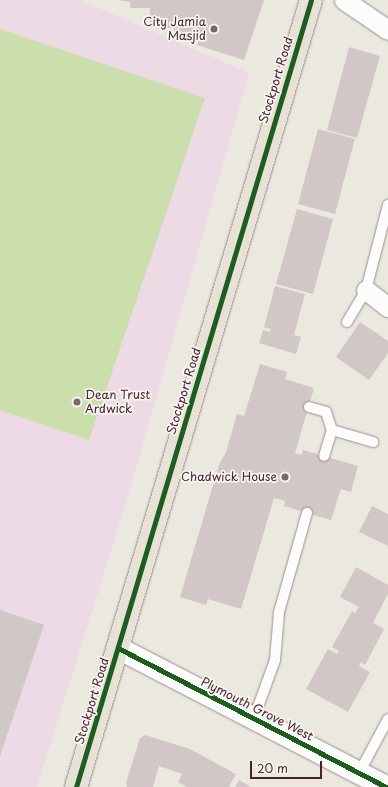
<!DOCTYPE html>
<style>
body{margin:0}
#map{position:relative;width:388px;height:787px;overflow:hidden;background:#ebe8df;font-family:"Playpen Sans",sans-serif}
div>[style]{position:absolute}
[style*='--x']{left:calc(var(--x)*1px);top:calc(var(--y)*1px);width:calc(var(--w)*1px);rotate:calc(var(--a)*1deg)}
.built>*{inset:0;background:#ecdbe5}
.green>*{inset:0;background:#cbdfac}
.building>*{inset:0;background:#d1c7c7}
.roads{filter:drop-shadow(0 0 1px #9a918e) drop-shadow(0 0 1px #9a918e)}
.service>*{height:10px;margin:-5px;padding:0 5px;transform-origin:5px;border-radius:5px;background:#fcfcfa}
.minor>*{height:19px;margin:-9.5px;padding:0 9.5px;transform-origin:9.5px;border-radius:9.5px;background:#fcfcfa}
.tertiary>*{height:22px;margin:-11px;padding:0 11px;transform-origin:11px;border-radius:11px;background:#fcfcfa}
.trunk>*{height:22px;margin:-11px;padding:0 11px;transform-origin:11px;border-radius:11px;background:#e8e2d6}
.cycleway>*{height:5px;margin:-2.5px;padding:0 2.5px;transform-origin:2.5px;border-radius:2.5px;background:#1b5e20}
.dots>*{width:11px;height:11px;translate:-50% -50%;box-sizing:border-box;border:2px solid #f6f6f2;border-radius:50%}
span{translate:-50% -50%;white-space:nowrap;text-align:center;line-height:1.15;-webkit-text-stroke:3.5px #f6f6f2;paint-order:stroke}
.poi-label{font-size:12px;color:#4a1f2b}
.right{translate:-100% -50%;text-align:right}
.left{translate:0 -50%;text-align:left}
.street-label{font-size:12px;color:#4a1f2b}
.scale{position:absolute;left:250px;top:761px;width:72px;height:18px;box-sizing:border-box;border:2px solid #4a1f2b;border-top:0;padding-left:5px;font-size:12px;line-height:14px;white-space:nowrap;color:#4a1f2b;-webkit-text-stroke:3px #f6f6f2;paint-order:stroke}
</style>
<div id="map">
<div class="built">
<div style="clip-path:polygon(0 0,80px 0,249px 73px,126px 503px,37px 787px,0 787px)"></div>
</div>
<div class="green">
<div style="clip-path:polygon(0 29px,205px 98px,89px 440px,0 410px)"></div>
</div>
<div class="building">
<div style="clip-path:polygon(117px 0,264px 0,244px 60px,197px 45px,201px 34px,174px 31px,174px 28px,167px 28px,167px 25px,155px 26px,150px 22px,150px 8px,130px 8px,130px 2px)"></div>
<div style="clip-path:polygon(349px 47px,380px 56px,357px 138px,327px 130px)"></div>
<div style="clip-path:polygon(318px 129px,355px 139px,335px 214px,298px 204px)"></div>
<div style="clip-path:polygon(297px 209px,333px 219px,313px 294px,276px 284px)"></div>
<div style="clip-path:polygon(275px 286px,305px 294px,294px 335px,301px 337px,296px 354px,259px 343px,263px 330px,270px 332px,271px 329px,264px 327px)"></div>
<div style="clip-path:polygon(360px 322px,388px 341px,388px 353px,369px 380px,336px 357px)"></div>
<div style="clip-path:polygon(260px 364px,287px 372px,285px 379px,314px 388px,295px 453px,301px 455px,303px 450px,358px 466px,351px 492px,341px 489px,331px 520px,284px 506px,285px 501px,274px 498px,241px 609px,208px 599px,206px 605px,180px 597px,219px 465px,226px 452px,237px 414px,244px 416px)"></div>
<div style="clip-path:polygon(372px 506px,388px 514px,388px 546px,359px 532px)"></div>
<div style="clip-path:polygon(356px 567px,388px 585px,388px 594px,373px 623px,384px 629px,365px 665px,361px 662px,359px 666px,370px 672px,348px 712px,306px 689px,328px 649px,337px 654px,339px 651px,332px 647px,352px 611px,355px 613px,359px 607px,340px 597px)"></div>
<div style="clip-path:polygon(0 610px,44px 625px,0 756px)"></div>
<div style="clip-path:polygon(145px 735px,190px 749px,236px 774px,229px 787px,187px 787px,178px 782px,182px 774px,159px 766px,153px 787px,127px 787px,126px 783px,140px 738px)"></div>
<div style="clip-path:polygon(239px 780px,251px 787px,235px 787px)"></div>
</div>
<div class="roads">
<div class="service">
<div style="--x:347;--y:322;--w:37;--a:-59"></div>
<div style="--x:366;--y:290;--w:88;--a:-75.5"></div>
<div style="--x:309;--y:407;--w:18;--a:16"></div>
<div style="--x:326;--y:412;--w:19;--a:72"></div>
<div style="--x:332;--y:430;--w:27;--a:107"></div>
<div style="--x:332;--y:430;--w:43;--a:16.3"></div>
<div style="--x:254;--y:718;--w:62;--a:-70.1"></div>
<div style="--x:275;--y:660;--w:48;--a:-85.2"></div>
<div style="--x:279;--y:612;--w:103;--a:-74.2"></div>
<div style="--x:359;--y:773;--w:61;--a:-61.8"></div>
</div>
<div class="minor">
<div style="--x:344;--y:0;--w:53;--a:34.3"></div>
<div style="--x:366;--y:290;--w:28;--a:38"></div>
</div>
<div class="tertiary">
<div style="--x:118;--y:648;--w:302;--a:27.4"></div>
</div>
<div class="trunk">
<div style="--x:76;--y:787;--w:821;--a:-73.37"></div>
</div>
</div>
<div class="cycleway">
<div style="--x:118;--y:648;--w:302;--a:27.4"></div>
<div style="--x:76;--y:787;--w:821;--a:-73.37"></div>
</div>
<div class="dots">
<div style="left:214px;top:29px;background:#82656a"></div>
<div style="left:77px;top:402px;background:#82656a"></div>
<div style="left:285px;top:477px;background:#82656a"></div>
</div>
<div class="poi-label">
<span class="right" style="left:206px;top:29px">City Jamia<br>Masjid</span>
<span class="left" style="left:85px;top:402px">Dean Trust<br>Ardwick</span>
<span class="right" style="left:277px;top:477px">Chadwick House</span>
</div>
<div class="street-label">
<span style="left:276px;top:80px;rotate:-73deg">Stockport Road</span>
<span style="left:184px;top:391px;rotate:-73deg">Stockport Road</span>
<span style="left:92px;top:701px;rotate:-73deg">Stockport Road</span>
<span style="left:257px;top:709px;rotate:27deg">Plymouth Grove West</span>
</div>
<div class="scale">20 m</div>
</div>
